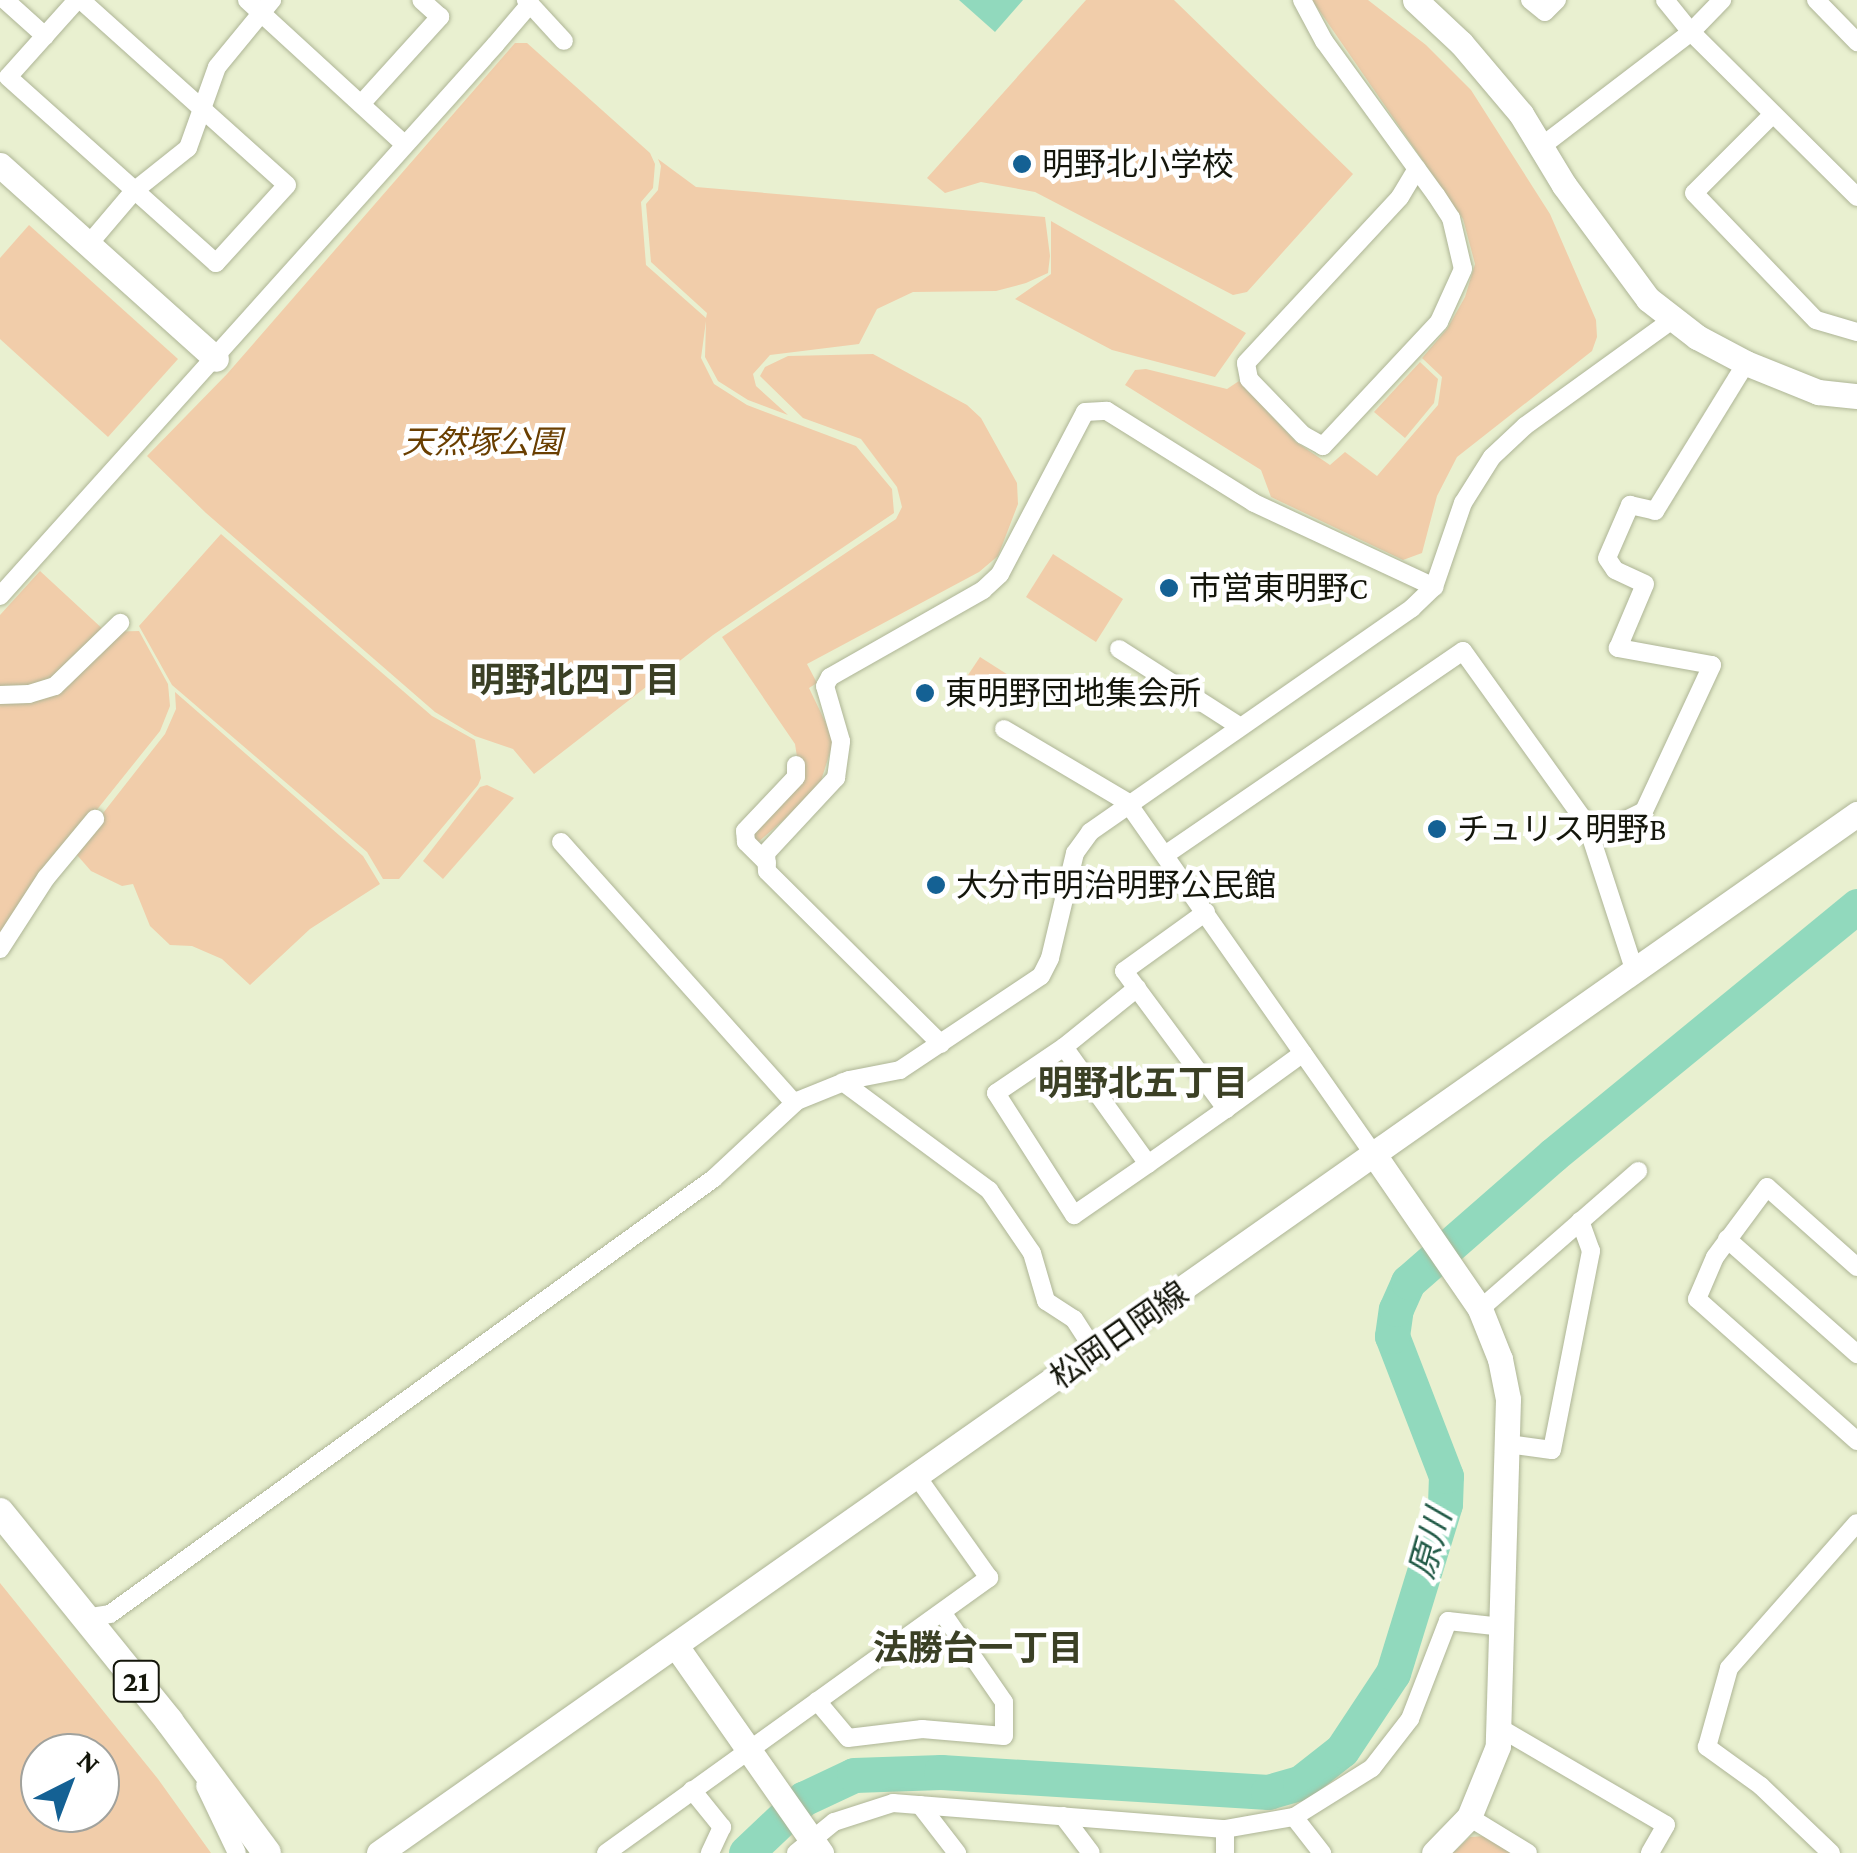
<!DOCTYPE html>
<meta charset="utf-8">
<style>
body{margin:0}
#map{position:relative;width:1857px;height:1853px;overflow:hidden;background:#e9f0d0;font-family:"Crimson Pro","Noto Sans JP",serif}
div>[style]{position:absolute}
[style*='--x']{left:calc(var(--x)*1px);top:calc(var(--y)*1px);width:calc(var(--w)*1px);rotate:calc(var(--a)*1deg)}
.green>*{inset:0;background:#f1cdaa}
.water>*{inset:0;background:#91d9bd}
.river>*{height:35px;margin:-17.5px;padding:0 17.5px;transform-origin:17.5px;border-radius:17.5px;background:#91d9bd}
.roads{filter:drop-shadow(0 0 2px #aeb596) drop-shadow(0 0 2px #aeb596)}
.street>*{height:18px;margin:-9px;padding:0 9px;transform-origin:9px;border-radius:9px;background:#fff}
.secondary>*{height:25px;margin:-12.5px;padding:0 12.5px;transform-origin:12.5px;border-radius:12.5px;background:#fff}
.primary>*{height:28px;margin:-14px;padding:0 14px;transform-origin:14px;border-radius:14px;background:#fff}
.dots>*{width:28px;height:28px;translate:-50% -50%;box-sizing:border-box;border:5px solid #fff;border-radius:50%}
span{translate:-50% -50%;white-space:nowrap;text-align:center;line-height:1.15;-webkit-text-stroke:9px #fff;paint-order:stroke}
.shield-label span{padding:2px 8px;background:#fff;border:2px solid;border-radius:8px;-webkit-text-stroke-width:0}
.shield-label{font-size:30px;color:#14160b;font-weight:700}
.poi-label{font-size:32px;color:#14160b}
.left{translate:0 -50%;text-align:left}
.park-label{font-size:32px;color:#6a3f01;font-style:italic}
.street-label{font-size:32px;color:#14160b}
.neighbourhood-label{font-size:35px;color:#3b4025;font-weight:700}
.water-label{font-size:35px;color:#225a47;font-style:italic}
.north{position:absolute;left:20px;top:1733px;width:100px;height:100px;box-sizing:border-box;background:#fff;border:2px solid #a1a29d;border-radius:50%;rotate:42deg;font-size:28px;font-weight:700;line-height:40px;text-align:center;color:#14160b}
.north::after{content:'';display:block;margin:auto;width:35px;height:45px;background:#146194;clip-path:polygon(50% 0,100% 100%,50% 72%,0 100%)}
</style>
<div id="map">
<div class="green">
<div style="clip-path:polygon(1086px 0,1174px 0,1353px 174px,1247px 292px,1233px 295px,1035px 192px,981px 182px,945px 193px,927px 178px)"></div>
<div style="clip-path:polygon(1312px 0,1368px 0,1426px 45px,1471px 90px,1550px 214px,1596px 320px,1597px 337px,1592px 351px,1457px 457px,1437px 496px,1422px 553px,1403px 560px,1271px 497px,1261px 470px,1125px 385px,1135px 370px,1146px 369px,1227px 389px,1239px 381px,1296px 442px,1330px 465px,1345px 452px,1377px 476px,1438px 405px,1442px 377px,1422px 358px,1447px 329px,1465px 297px,1475px 264px,1463px 219px)"></div>
<div style="clip-path:polygon(515px 43px,527px 43px,650px 153px,655px 164px,653px 188px,641px 202px,646px 265px,706px 318px,707px 313px,651px 262px,646px 204px,658px 190px,661px 166px,658px 159px,696px 187px,1045px 217px,1050px 256px,1048px 273px,1026px 283px,996px 291px,913px 292px,877px 309px,859px 344px,770px 355px,753px 374px,756px 386px,788px 415px,748px 400px,718px 381px,705px 357px,706px 321px,701px 358px,714px 384px,747px 405px,856px 446px,892px 489px,894px 513px,713px 635px,534px 774px,513px 749px,475px 736px,435px 712px,206px 513px,147px 456px,227px 374px)"></div>
<div style="clip-path:polygon(1051px 221px,1246px 333px,1215px 377px,1112px 350px,1015px 299px,1051px 274px)"></div>
<div style="clip-path:polygon(29px 225px,178px 359px,108px 437px,0 339px,0 258px)"></div>
<div style="clip-path:polygon(873px 354px,967px 405px,981px 418px,1017px 483px,1018px 504px,998px 556px,979px 572px,807px 664px,817px 683px,809px 688px,834px 740px,818px 790px,756px 844px,747px 833px,800px 776px,795px 744px,722px 637px,896px 519px,902px 507px,897px 487px,861px 439px,803px 418px,760px 376px,765px 367px,788px 356px)"></div>
<div style="clip-path:polygon(1420px 362px,1438px 379px,1434px 403px,1405px 438px,1374px 412px)"></div>
<div style="clip-path:polygon(221px 534px,432px 716px,475px 740px,481px 778px,478px 785px,399px 879px,383px 879px,367px 852px,172px 685px,139px 626px)"></div>
<div style="clip-path:polygon(1053px 554px,1123px 599px,1096px 642px,1026px 597px)"></div>
<div style="clip-path:polygon(40px 571px,106px 632px,139px 631px,168px 684px,170px 706px,160px 731px,43px 877px,0 943px,0 615px)"></div>
<div style="clip-path:polygon(980px 657px,1013px 678px,991px 711px,958px 690px)"></div>
<div style="clip-path:polygon(175px 692px,363px 856px,380px 884px,310px 929px,250px 985px,222px 959px,192px 946px,170px 945px,150px 926px,133px 884px,122px 886px,91px 871px,77px 855px,78px 845px,165px 734px,176px 709px)"></div>
<div style="clip-path:polygon(487px 785px,514px 798px,443px 879px,423px 861px,480px 787px)"></div>
<div style="clip-path:polygon(evenodd,0 1583px,158px 1779px,211px 1853px,0 1853px,0 1583px,40px 1753px,100px 1753px,100px 1813px,40px 1813px,40px 1753px)"></div>
<div style="clip-path:polygon(1485px 1836px,1516px 1853px,1453px 1853px,1470px 1837px)"></div>
</div>
<div class="water">
<div style="clip-path:polygon(959px 0,1023px 0,995px 32px)"></div>
</div>
<div class="river">
<div style="--x:746;--y:1853;--w:79;--a:-43.5"></div>
<div style="--x:803;--y:1799;--w:56;--a:-25.2"></div>
<div style="--x:854;--y:1775;--w:87;--a:-2"></div>
<div style="--x:941;--y:1772;--w:328;--a:3.5"></div>
<div style="--x:1268;--y:1792;--w:33;--a:-16"></div>
<div style="--x:1300;--y:1783;--w:53;--a:-38.2"></div>
<div style="--x:1342;--y:1750;--w:92;--a:-56.5"></div>
<div style="--x:1393;--y:1673;--w:177;--a:-72.9"></div>
<div style="--x:1445;--y:1504;--w:28;--a:-88"></div>
<div style="--x:1446;--y:1476;--w:150;--a:-111.1"></div>
<div style="--x:1392;--y:1336;--w:27;--a:-82"></div>
<div style="--x:1396;--y:1309;--w:30;--a:-66"></div>
<div style="--x:1408;--y:1282;--w:193;--a:-41.2"></div>
<div style="--x:1553;--y:1155;--w:393;--a:-39.3"></div>
</div>
<div class="roads">
<div class="street">
<div style="--x:5;--y:0;--w:54;--a:42"></div>
<div style="--x:77;--y:0;--w:103;--a:131.9"></div>
<div style="--x:8;--y:77;--w:279;--a:41.8"></div>
<div style="--x:216;--y:263;--w:105;--a:-47.7"></div>
<div style="--x:287;--y:185;--w:277;--a:-138.1"></div>
<div style="--x:247;--y:0;--w:214;--a:42.5"></div>
<div style="--x:1302;--y:0;--w:47;--a:61.8"></div>
<div style="--x:1324;--y:41;--w:190;--a:54"></div>
<div style="--x:1436;--y:195;--w:27;--a:57"></div>
<div style="--x:1451;--y:218;--w:52;--a:76.8"></div>
<div style="--x:1463;--y:269;--w:58;--a:114.4"></div>
<div style="--x:1439;--y:322;--w:170;--a:133.1"></div>
<div style="--x:1323;--y:446;--w:23;--a:-151"></div>
<div style="--x:1303;--y:435;--w:78;--a:-134"></div>
<div style="--x:1249;--y:379;--w:16;--a:-101"></div>
<div style="--x:1246;--y:363;--w:226;--a:-47.1"></div>
<div style="--x:1400;--y:197;--w:33;--a:-59"></div>
<div style="--x:1530;--y:0;--w:19;--a:39"></div>
<div style="--x:1545;--y:12;--w:17;--a:-45"></div>
<div style="--x:1665;--y:0;--w:41;--a:50.9"></div>
<div style="--x:1691;--y:32;--w:234;--a:44.8"></div>
<div style="--x:1816;--y:0;--w:59;--a:45.7"></div>
<div style="--x:530;--y:4;--w:50;--a:47.4"></div>
<div style="--x:361;--y:104;--w:118;--a:-47.8"></div>
<div style="--x:440;--y:17;--w:25;--a:-138"></div>
<div style="--x:1772;--y:115;--w:110;--a:135"></div>
<div style="--x:1694;--y:193;--w:176;--a:46.2"></div>
<div style="--x:1816;--y:320;--w:43;--a:16.3"></div>
<div style="--x:1542;--y:146;--w:188;--a:-37.4"></div>
<div style="--x:1691;--y:32;--w:45;--a:-45.9"></div>
<div style="--x:88;--y:245;--w:71;--a:-49.6"></div>
<div style="--x:134;--y:191;--w:69;--a:-38.5"></div>
<div style="--x:188;--y:148;--w:86;--a:-70.3"></div>
<div style="--x:217;--y:67;--w:87;--a:-50.6"></div>
<div style="--x:0;--y:596;--w:741;--a:-48.06"></div>
<div style="--x:495;--y:45;--w:54;--a:-49.5"></div>
<div style="--x:530;--y:4;--w:6;--a:-135"></div>
<div style="--x:1119;--y:649;--w:143;--a:32.7"></div>
<div style="--x:0;--y:695;--w:29;--a:-2"></div>
<div style="--x:29;--y:694;--w:27;--a:-17"></div>
<div style="--x:55;--y:686;--w:91;--a:-44.1"></div>
<div style="--x:1004;--y:729;--w:143;--a:30.7"></div>
<div style="--x:1127;--y:802;--w:432;--a:55"></div>
<div style="--x:561;--y:842;--w:350;--a:48.2"></div>
<div style="--x:1165;--y:855;--w:361;--a:-34.4"></div>
<div style="--x:1463;--y:651;--w:204;--a:54.4"></div>
<div style="--x:1582;--y:817;--w:22;--a:66"></div>
<div style="--x:767;--y:863;--w:30;--a:-135"></div>
<div style="--x:746;--y:842;--w:11;--a:-95"></div>
<div style="--x:745;--y:831;--w:74;--a:-46.6"></div>
<div style="--x:796;--y:777;--w:12;--a:-90"></div>
<div style="--x:1206;--y:912;--w:101;--a:144.3"></div>
<div style="--x:1124;--y:971;--w:172;--a:53.5"></div>
<div style="--x:1226;--y:1109;--w:95;--a:-36"></div>
<div style="--x:0;--y:949;--w:85;--a:-57.1"></div>
<div style="--x:46;--y:878;--w:77;--a:-50.3"></div>
<div style="--x:1635;--y:972;--w:142;--a:-108.1"></div>
<div style="--x:1591;--y:837;--w:59;--a:-26.1"></div>
<div style="--x:1644;--y:811;--w:161;--a:-65"></div>
<div style="--x:1712;--y:665;--w:96;--a:-169.7"></div>
<div style="--x:1618;--y:648;--w:69;--a:-67.1"></div>
<div style="--x:1645;--y:584;--w:33;--a:-155"></div>
<div style="--x:1615;--y:570;--w:14;--a:-124"></div>
<div style="--x:1607;--y:558;--w:58;--a:-66.5"></div>
<div style="--x:1630;--y:505;--w:26;--a:13"></div>
<div style="--x:1655;--y:511;--w:174;--a:-58.4"></div>
<div style="--x:941;--y:1044;--w:245;--a:-135.2"></div>
<div style="--x:767;--y:871;--w:18;--a:-93"></div>
<div style="--x:766;--y:853;--w:103;--a:-47"></div>
<div style="--x:836;--y:778;--w:37;--a:-82"></div>
<div style="--x:841;--y:741;--w:57;--a:-106.2"></div>
<div style="--x:825;--y:686;--w:10;--a:-61"></div>
<div style="--x:830;--y:677;--w:176;--a:-29.6"></div>
<div style="--x:983;--y:590;--w:23;--a:-43"></div>
<div style="--x:1000;--y:574;--w:183;--a:-62.3"></div>
<div style="--x:1085;--y:412;--w:22;--a:-3"></div>
<div style="--x:1107;--y:411;--w:173;--a:32"></div>
<div style="--x:1254;--y:503;--w:199;--a:25"></div>
<div style="--x:1064;--y:1047;--w:94;--a:-38.9"></div>
<div style="--x:843;--y:1082;--w:182;--a:36.5"></div>
<div style="--x:989;--y:1190;--w:76;--a:55.7"></div>
<div style="--x:1032;--y:1253;--w:50;--a:73.7"></div>
<div style="--x:1046;--y:1301;--w:33;--a:33"></div>
<div style="--x:1074;--y:1319;--w:40;--a:57.1"></div>
<div style="--x:1148;--y:1164;--w:144;--a:-125.7"></div>
<div style="--x:1064;--y:1047;--w:82;--a:145.9"></div>
<div style="--x:996;--y:1093;--w:145;--a:57.4"></div>
<div style="--x:1074;--y:1215;--w:90;--a:-34.6"></div>
<div style="--x:1148;--y:1164;--w:95;--a:-35.2"></div>
<div style="--x:1727;--y:1239;--w:174;--a:41.5"></div>
<div style="--x:1857;--y:1267;--w:120;--a:-138.4"></div>
<div style="--x:1767;--y:1187;--w:87;--a:126.6"></div>
<div style="--x:1715;--y:1257;--w:46;--a:113.2"></div>
<div style="--x:1697;--y:1299;--w:214;--a:41.6"></div>
<div style="--x:1480;--y:1309;--w:210;--a:-41.1"></div>
<div style="--x:1508;--y:1444;--w:44;--a:7.8"></div>
<div style="--x:1552;--y:1450;--w:203;--a:-78.9"></div>
<div style="--x:1591;--y:1251;--w:32;--a:-110"></div>
<div style="--x:84;--y:1618;--w:26;--a:-9"></div>
<div style="--x:110;--y:1614;--w:744;--a:-35.81"></div>
<div style="--x:713;--y:1179;--w:115;--a:-42.9"></div>
<div style="--x:797;--y:1101;--w:56;--a:-22"></div>
<div style="--x:849;--y:1080;--w:52;--a:-11.1"></div>
<div style="--x:900;--y:1070;--w:169;--a:-33.7"></div>
<div style="--x:1041;--y:976;--w:20;--a:-63"></div>
<div style="--x:1050;--y:958;--w:108;--a:-76.6"></div>
<div style="--x:1075;--y:853;--w:26;--a:-54"></div>
<div style="--x:1090;--y:832;--w:392;--a:-34.8"></div>
<div style="--x:1412;--y:608;--w:30;--a:-44"></div>
<div style="--x:1434;--y:587;--w:89;--a:-71"></div>
<div style="--x:1463;--y:503;--w:54;--a:-57.8"></div>
<div style="--x:1492;--y:457;--w:45;--a:-43.2"></div>
<div style="--x:1525;--y:426;--w:181;--a:-35.8"></div>
<div style="--x:817;--y:1701;--w:48;--a:50"></div>
<div style="--x:848;--y:1738;--w:75;--a:-6.9"></div>
<div style="--x:922;--y:1729;--w:82;--a:4.9"></div>
<div style="--x:1004;--y:1736;--w:34;--a:-90"></div>
<div style="--x:1004;--y:1702;--w:109;--a:-124.6"></div>
<div style="--x:1500;--y:1728;--w:192;--a:30.3"></div>
<div style="--x:1666;--y:1825;--w:32;--a:120"></div>
<div style="--x:205;--y:1786;--w:74;--a:64.5"></div>
<div style="--x:692;--y:1790;--w:48;--a:51"></div>
<div style="--x:722;--y:1827;--w:29;--a:115"></div>
<div style="--x:920;--y:1805;--w:61;--a:52.4"></div>
<div style="--x:1063;--y:1816;--w:46;--a:52.9"></div>
<div style="--x:1294;--y:1817;--w:46;--a:52.1"></div>
<div style="--x:1469;--y:1817;--w:69;--a:31.4"></div>
<div style="--x:1225;--y:1829;--w:24;--a:90"></div>
<div style="--x:606;--y:1853;--w:472;--a:-35.7"></div>
<div style="--x:989;--y:1578;--w:128;--a:-125.4"></div>
<div style="--x:796;--y:1853;--w:49;--a:-39.2"></div>
<div style="--x:834;--y:1822;--w:62;--a:-17.9"></div>
<div style="--x:893;--y:1803;--w:333;--a:4.5"></div>
<div style="--x:1225;--y:1829;--w:70;--a:-9.9"></div>
<div style="--x:1294;--y:1817;--w:92;--a:-32.1"></div>
<div style="--x:1372;--y:1768;--w:62;--a:-52.2"></div>
<div style="--x:1410;--y:1719;--w:105;--a:-68.8"></div>
<div style="--x:1448;--y:1621;--w:54;--a:6.3"></div>
<div style="--x:1831;--y:1853;--w:97;--a:-136.3"></div>
<div style="--x:1761;--y:1786;--w:67;--a:-144.2"></div>
<div style="--x:1707;--y:1747;--w:82;--a:-74.4"></div>
<div style="--x:1729;--y:1668;--w:193;--a:-48.6"></div>
</div>
<div class="secondary">
<div style="--x:1415;--y:0;--w:63;--a:43.1"></div>
<div style="--x:1461;--y:43;--w:93;--a:49.8"></div>
<div style="--x:1521;--y:114;--w:83;--a:58.8"></div>
<div style="--x:1564;--y:185;--w:142;--a:53.6"></div>
<div style="--x:1648;--y:299;--w:62;--a:37.8"></div>
<div style="--x:1697;--y:337;--w:55;--a:28"></div>
<div style="--x:1746;--y:363;--w:78;--a:21.9"></div>
<div style="--x:1818;--y:392;--w:39;--a:6"></div>
<div style="--x:0;--y:165;--w:290;--a:41.9"></div>
<div style="--x:1375;--y:1156;--w:186;--a:55.5"></div>
<div style="--x:1480;--y:1309;--w:54;--a:68.2"></div>
<div style="--x:1500;--y:1359;--w:41;--a:78.7"></div>
<div style="--x:1508;--y:1399;--w:347;--a:91.7"></div>
<div style="--x:1498;--y:1746;--w:77;--a:112.2"></div>
<div style="--x:1469;--y:1817;--w:50;--a:134.2"></div>
<div style="--x:676;--y:1646;--w:253;--a:55"></div>
<div style="--x:379;--y:1853;--w:1807;--a:-35.11"></div>
</div>
<div class="primary">
<div style="--x:0;--y:1512;--w:269;--a:51"></div>
<div style="--x:169;--y:1721;--w:164;--a:53.4"></div>
</div>
</div>
<div class="dots">
<div style="left:1022px;top:164px;background:#146194"></div>
<div style="left:1169px;top:588px;background:#146194"></div>
<div style="left:925px;top:693px;background:#146194"></div>
<div style="left:1437px;top:829px;background:#146194"></div>
<div style="left:936px;top:885px;background:#146194"></div>
</div>
<div class="shield-label">
<span style="left:136px;top:1681px">21</span>
</div>
<div class="poi-label">
<span class="left" style="left:1042px;top:164px">明野北小学校</span>
<span class="left" style="left:1189px;top:588px">市営東明野C</span>
<span class="left" style="left:945px;top:693px">東明野団地集会所</span>
<span class="left" style="left:1457px;top:829px">チュリス明野B</span>
<span class="left" style="left:956px;top:885px">大分市明治明野公民館</span>
</div>
<div class="park-label">
<span style="left:482px;top:442px">天然塚公園</span>
</div>
<div class="street-label">
<span style="left:1119px;top:1335px;rotate:-35deg">松岡日岡線</span>
</div>
<div class="neighbourhood-label">
<span style="left:575px;top:681px">明野北四丁目</span>
<span style="left:1143px;top:1084px">明野北五丁目</span>
<span style="left:978px;top:1649px">法勝台一丁目</span>
</div>
<div class="water-label">
<span style="left:1431px;top:1544px;rotate:-74deg">原川</span>
</div>
<div class="north">N</div>
</div>
